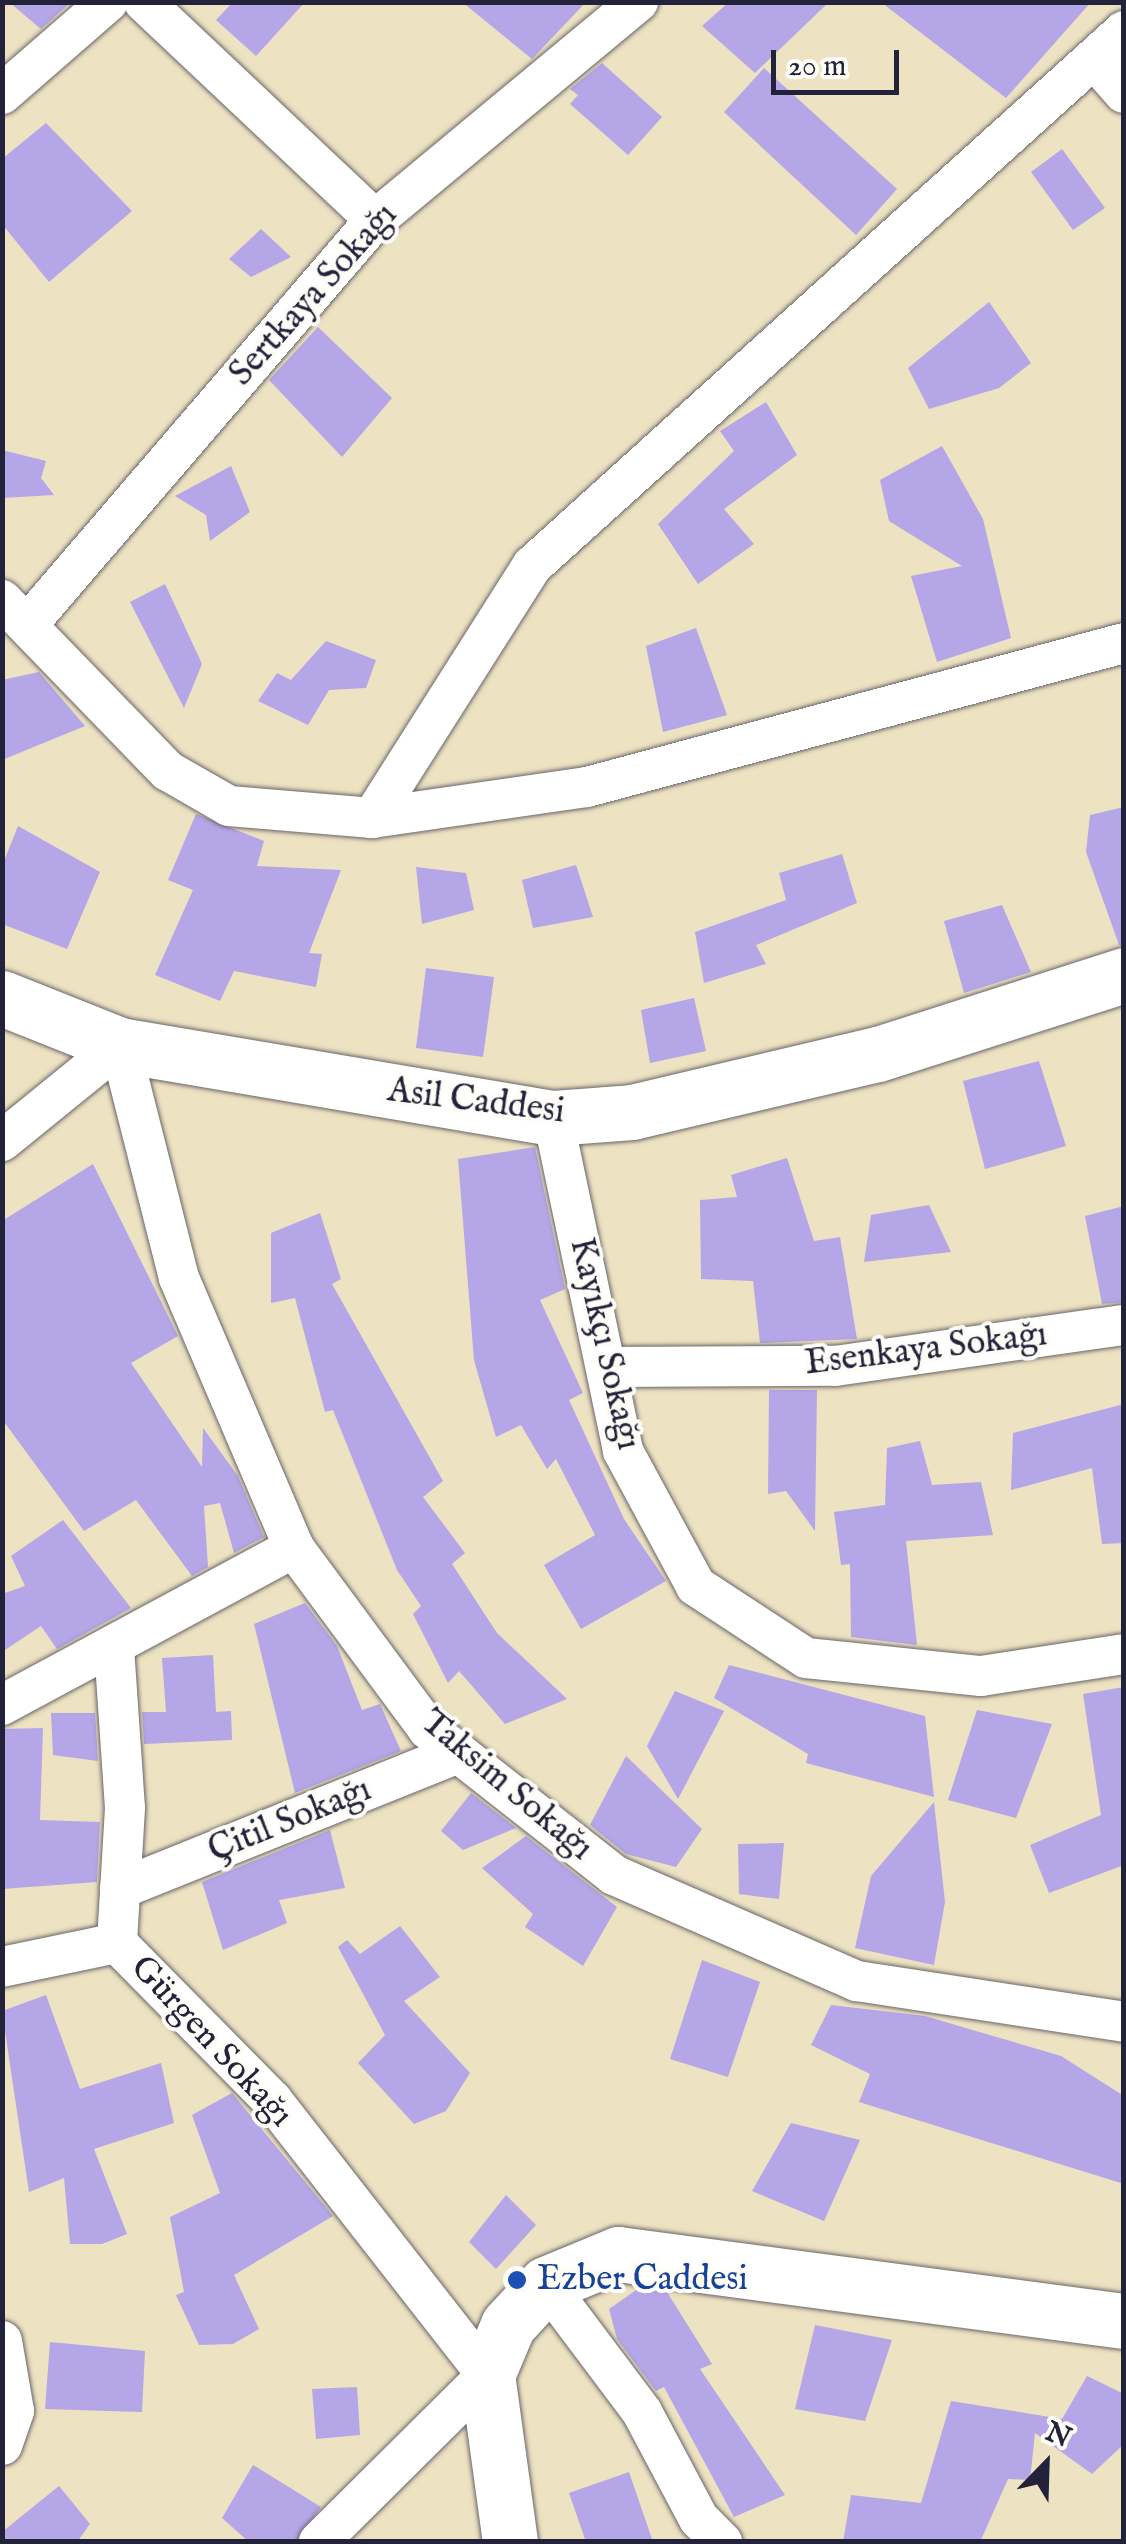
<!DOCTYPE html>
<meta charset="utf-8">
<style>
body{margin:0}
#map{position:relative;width:1126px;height:2544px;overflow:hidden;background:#ede2c1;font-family:"IM FELL English",serif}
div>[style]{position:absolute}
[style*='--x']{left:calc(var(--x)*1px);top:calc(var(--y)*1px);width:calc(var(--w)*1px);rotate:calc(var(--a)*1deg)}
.building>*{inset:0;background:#b4a6e7}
.roads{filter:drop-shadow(0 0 2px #69656a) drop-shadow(0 0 2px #69656a)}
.street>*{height:40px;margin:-20px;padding:0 20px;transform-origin:20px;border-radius:20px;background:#fff}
.secondary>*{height:55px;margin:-27.5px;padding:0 27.5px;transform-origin:27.5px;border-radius:27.5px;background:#fff}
.dots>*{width:28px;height:28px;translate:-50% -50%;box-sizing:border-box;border:5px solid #fdfcf7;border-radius:50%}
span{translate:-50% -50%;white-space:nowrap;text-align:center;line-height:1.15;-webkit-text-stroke:8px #fdfcf7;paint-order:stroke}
.street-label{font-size:35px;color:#22223b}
.transit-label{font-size:35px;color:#164399}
.left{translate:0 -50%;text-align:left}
.frame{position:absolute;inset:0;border:5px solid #22223b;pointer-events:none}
.north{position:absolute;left:996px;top:2414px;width:100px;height:100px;-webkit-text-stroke:8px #fdfcf7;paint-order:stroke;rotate:23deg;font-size:28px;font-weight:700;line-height:40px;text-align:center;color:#22223b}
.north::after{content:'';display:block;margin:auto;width:35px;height:45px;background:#22223b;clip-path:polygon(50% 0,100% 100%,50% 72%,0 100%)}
.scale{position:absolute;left:771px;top:50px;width:128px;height:45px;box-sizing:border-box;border:5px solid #22223b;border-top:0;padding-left:12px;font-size:30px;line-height:35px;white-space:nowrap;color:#22223b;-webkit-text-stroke:8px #fdfcf7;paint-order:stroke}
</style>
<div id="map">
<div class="building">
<div style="clip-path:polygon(9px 2px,71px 2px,41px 29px)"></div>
<div style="clip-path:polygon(233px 2px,305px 2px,256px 56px,216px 20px)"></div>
<div style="clip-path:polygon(462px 2px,586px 2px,532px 59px)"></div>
<div style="clip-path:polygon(729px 2px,829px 2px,755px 73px,702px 26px)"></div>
<div style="clip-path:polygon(1091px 2px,1006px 98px,882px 3px,1004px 2px)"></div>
<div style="clip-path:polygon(602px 63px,662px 117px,628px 155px,570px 104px,578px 95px,570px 89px)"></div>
<div style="clip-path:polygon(764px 68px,897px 189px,856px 235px,724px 112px)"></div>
<div style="clip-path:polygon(46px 123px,132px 211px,49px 282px,2px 224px,2px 159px)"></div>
<div style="clip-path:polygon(1062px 149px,1105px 208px,1073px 230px,1031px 172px)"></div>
<div style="clip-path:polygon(261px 229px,291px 257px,251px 277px,229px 259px)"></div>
<div style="clip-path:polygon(989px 302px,1031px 363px,999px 388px,929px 409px,908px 368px)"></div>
<div style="clip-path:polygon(318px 327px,392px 398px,342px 457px,269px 380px)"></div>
<div style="clip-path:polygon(766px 402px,797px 455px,724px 509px,754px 544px,698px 584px,658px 524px,734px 451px,720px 431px)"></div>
<div style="clip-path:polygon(942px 446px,983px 519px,1011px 638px,937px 662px,911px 576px,962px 566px,889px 521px,880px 480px)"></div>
<div style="clip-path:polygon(2px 450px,46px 461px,41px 478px,54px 495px,2px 498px)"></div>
<div style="clip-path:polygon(231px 466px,250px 512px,210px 541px,206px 515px,175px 496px)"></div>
<div style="clip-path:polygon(165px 584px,202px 664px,184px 708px,130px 602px)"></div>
<div style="clip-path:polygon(696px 628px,727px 715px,663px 732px,646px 646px)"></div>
<div style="clip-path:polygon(326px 641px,376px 660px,366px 688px,329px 690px,308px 725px,258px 701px,277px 673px,291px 680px)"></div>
<div style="clip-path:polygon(39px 672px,85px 726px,2px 760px,2px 680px)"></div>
<div style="clip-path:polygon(1124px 807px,1124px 945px,1119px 945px,1086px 852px,1090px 815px)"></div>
<div style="clip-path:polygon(196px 814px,264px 841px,257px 866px,341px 870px,309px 953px,322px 954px,316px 987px,234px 971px,220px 1001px,155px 975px,193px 890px,168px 880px)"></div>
<div style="clip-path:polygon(18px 826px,100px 872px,67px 949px,2px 924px,2px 866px)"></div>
<div style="clip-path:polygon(842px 854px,857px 903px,756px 945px,766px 964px,704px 983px,695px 932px,786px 900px,779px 873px)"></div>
<div style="clip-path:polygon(576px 865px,593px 917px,533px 928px,522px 880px)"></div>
<div style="clip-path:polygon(416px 867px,466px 873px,474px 910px,422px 924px)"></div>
<div style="clip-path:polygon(1002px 905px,1031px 972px,964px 993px,944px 921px)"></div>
<div style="clip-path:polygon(426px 968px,494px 977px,483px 1057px,416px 1048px)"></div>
<div style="clip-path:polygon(694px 998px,706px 1051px,650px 1063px,641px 1010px)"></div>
<div style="clip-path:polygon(1039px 1061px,1066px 1146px,985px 1169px,963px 1081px)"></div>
<div style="clip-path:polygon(535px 1147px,565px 1289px,540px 1300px,583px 1393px,569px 1400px,624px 1519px,666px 1581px,581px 1629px,544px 1565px,595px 1535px,556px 1459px,547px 1469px,521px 1425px,496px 1437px,474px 1360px,458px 1159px)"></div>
<div style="clip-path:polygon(787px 1158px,814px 1241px,840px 1237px,857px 1339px,760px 1343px,753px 1281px,701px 1279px,700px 1200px,737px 1197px,731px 1175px)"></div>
<div style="clip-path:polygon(93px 1164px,178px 1336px,131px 1363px,202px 1467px,203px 1428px,238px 1476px,264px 1537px,234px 1553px,220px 1503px,204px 1506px,208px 1567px,192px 1576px,136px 1500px,84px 1531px,2px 1419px,2px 1221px)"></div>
<div style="clip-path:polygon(929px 1205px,951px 1252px,864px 1262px,871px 1215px)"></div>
<div style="clip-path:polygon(1124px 1206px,1124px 1302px,1102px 1304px,1085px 1216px)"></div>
<div style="clip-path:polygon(320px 1213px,341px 1279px,332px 1284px,443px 1481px,423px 1497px,465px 1553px,452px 1564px,497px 1633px,567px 1699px,505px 1724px,459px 1671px,448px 1683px,413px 1614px,421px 1606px,397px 1570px,333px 1410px,325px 1412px,295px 1298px,271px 1303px,271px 1233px)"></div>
<div style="clip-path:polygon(769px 1390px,817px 1390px,815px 1531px,786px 1491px,768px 1494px)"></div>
<div style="clip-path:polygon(1124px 1404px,1124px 1543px,1102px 1544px,1092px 1468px,1011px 1490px,1013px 1433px)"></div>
<div style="clip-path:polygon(920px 1441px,932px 1485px,981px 1482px,993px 1535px,906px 1541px,917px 1645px,851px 1637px,850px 1564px,841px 1565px,834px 1512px,885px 1505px,887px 1448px)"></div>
<div style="clip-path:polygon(63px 1520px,131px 1608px,57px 1649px,41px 1626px,2px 1652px,2px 1594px,25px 1586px,11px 1556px)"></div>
<div style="clip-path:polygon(305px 1603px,337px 1646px,362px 1710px,380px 1704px,401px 1751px,295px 1793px,254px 1624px)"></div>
<div style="clip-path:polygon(213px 1655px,216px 1712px,231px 1711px,232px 1740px,144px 1744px,142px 1712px,166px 1712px,162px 1658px)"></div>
<div style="clip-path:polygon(729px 1665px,925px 1716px,934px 1797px,806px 1763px,808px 1754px,714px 1698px)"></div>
<div style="clip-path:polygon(1124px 1687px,1124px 1865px,1049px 1893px,1030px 1845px,1101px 1815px,1083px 1694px)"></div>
<div style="clip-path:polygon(675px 1691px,724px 1711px,678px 1799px,647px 1746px)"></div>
<div style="clip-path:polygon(977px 1710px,1052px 1724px,1016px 1818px,948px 1800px)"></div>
<div style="clip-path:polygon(51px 1713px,95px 1713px,98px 1761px,53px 1755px)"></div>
<div style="clip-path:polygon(43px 1728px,40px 1820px,100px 1822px,97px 1882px,2px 1889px,2px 1729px)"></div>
<div style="clip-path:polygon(626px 1756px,702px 1829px,676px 1867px,626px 1854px,590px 1825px)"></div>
<div style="clip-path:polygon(471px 1793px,516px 1828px,463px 1850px,441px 1831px)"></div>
<div style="clip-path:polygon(934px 1802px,945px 1902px,934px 1965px,855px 1948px,871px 1876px)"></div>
<div style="clip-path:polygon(330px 1830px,345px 1888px,279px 1900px,287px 1923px,223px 1950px,202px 1882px)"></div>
<div style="clip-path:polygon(526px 1836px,617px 1907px,583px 1966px,525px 1927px,533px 1914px,482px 1868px)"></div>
<div style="clip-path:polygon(784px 1843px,779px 1899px,739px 1894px,738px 1844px)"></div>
<div style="clip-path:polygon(400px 1926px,440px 1977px,404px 2001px,470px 2073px,446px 2111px,414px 2124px,358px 2063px,385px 2035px,338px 1947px,347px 1940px,360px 1954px)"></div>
<div style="clip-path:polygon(702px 1960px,760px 1982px,728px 2077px,670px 2059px)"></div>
<div style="clip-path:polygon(46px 1995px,80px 2089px,161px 2063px,174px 2123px,94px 2149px,127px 2234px,102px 2244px,70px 2244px,64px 2178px,29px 2192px,2px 2011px)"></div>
<div style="clip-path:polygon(831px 2005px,925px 2016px,1061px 2056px,1124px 2096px,1124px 2184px,859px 2102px,870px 2074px,811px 2045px)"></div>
<div style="clip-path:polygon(232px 2093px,333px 2216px,234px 2275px,259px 2329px,233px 2344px,199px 2345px,176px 2295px,184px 2292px,170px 2217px,220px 2193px,192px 2115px)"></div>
<div style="clip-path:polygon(791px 2123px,860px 2140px,824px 2221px,752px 2191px)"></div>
<div style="clip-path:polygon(506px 2195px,536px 2225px,496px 2269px,469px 2242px)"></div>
<div style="clip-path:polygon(639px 2288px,667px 2292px,712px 2364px,700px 2369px,785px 2495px,734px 2517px,664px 2387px,656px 2391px,617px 2339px,609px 2309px)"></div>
<div style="clip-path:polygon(815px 2325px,892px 2340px,865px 2421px,795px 2409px)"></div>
<div style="clip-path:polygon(50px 2342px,145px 2351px,142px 2412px,45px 2409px)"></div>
<div style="clip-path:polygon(1087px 2376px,1124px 2394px,1124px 2444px,1092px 2474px,1035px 2433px,1030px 2480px,1008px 2479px,980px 2542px,843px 2542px,851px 2495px,921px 2503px,951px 2401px,1062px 2419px)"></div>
<div style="clip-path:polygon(357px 2387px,360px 2435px,316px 2439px,312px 2389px)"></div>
<div style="clip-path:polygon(253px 2465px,321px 2507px,296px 2542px,249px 2542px,222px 2518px)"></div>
<div style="clip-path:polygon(629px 2472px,653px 2542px,586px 2542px,569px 2493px)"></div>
<div style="clip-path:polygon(59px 2486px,90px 2524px,77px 2542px,2px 2542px,2px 2532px)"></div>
</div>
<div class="roads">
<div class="street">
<div style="--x:144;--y:2;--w:318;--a:43.3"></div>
<div style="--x:1094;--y:59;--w:45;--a:48.6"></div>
<div style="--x:2;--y:94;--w:140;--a:-41"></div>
<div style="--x:2;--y:600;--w:238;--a:45.9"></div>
<div style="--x:168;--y:771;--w:70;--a:29.8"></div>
<div style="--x:229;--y:806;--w:144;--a:4.8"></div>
<div style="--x:372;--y:818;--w:217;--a:-8.2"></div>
<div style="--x:587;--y:787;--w:556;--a:-15.01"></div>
<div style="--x:27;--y:625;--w:534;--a:-49.33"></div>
<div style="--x:375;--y:220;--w:342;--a:-39.7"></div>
<div style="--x:372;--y:818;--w:299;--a:-57.6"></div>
<div style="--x:532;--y:566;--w:798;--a:-42.1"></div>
<div style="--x:553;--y:1118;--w:340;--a:78.1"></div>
<div style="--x:623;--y:1451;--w:153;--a:61.6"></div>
<div style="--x:696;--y:1586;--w:131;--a:33.2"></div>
<div style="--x:806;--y:1658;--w:176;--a:5.9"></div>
<div style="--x:981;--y:1676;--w:145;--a:-8.7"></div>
<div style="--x:2;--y:1141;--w:152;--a:-39.1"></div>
<div style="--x:120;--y:1045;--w:240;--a:75.8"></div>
<div style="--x:179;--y:1278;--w:293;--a:66.9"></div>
<div style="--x:294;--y:1548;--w:225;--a:53.5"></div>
<div style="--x:428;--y:1729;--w:236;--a:38.1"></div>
<div style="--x:614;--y:1875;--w:265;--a:23.6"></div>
<div style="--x:857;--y:1981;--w:270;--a:8.7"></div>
<div style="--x:607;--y:1367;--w:228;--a:-0.3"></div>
<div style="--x:835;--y:1366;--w:292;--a:-8.1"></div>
<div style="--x:114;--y:1647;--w:161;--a:86.1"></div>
<div style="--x:125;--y:1808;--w:135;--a:93.4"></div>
<div style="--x:117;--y:1943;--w:221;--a:45.4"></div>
<div style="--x:272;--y:2100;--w:349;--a:52"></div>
<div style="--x:487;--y:2375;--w:237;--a:135.2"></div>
<div style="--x:2;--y:1705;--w:332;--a:-28.3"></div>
<div style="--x:120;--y:1889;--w:365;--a:-21.9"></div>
<div style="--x:2;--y:1967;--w:117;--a:-11.8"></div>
<div style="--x:546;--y:2284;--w:160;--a:53.1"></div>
<div style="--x:642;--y:2412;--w:121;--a:62"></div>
<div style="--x:699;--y:2519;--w:33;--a:45"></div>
<div style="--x:2;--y:2341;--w:71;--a:80.3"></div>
<div style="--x:14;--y:2411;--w:36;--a:109"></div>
</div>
<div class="secondary">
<div style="--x:2;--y:998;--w:127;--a:21.7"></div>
<div style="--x:120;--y:1045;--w:439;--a:9.6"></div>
<div style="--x:553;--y:1118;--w:79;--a:-4.3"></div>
<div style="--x:632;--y:1112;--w:253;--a:-13.3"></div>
<div style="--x:878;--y:1054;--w:258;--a:-17.8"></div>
<div style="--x:510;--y:2542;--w:169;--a:-97.8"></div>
<div style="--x:487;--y:2375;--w:54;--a:-67.2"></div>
<div style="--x:508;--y:2325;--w:56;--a:-47.2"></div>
<div style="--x:546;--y:2284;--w:78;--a:-22.6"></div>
<div style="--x:618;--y:2254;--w:510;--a:7.54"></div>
</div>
</div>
<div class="dots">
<div style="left:517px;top:2280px;background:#1a4fb4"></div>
</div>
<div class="street-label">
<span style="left:314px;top:295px;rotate:-48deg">Sertkaya Sokağı</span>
<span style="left:476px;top:1102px;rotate:7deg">Asil Caddesi</span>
<span style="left:604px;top:1344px;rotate:77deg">Kayıkçı Sokağı</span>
<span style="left:926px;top:1350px;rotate:-7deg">Esenkaya Sokağı</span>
<span style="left:506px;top:1786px;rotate:40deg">Taksim Sokağı</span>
<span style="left:290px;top:1821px;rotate:-22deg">Çitil Sokağı</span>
<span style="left:211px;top:2042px;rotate:47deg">Gürgen Sokağı</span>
</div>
<div class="transit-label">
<span class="left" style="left:537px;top:2280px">Ezber Caddesi</span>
</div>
<div class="frame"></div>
<div class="north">N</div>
<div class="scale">20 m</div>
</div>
